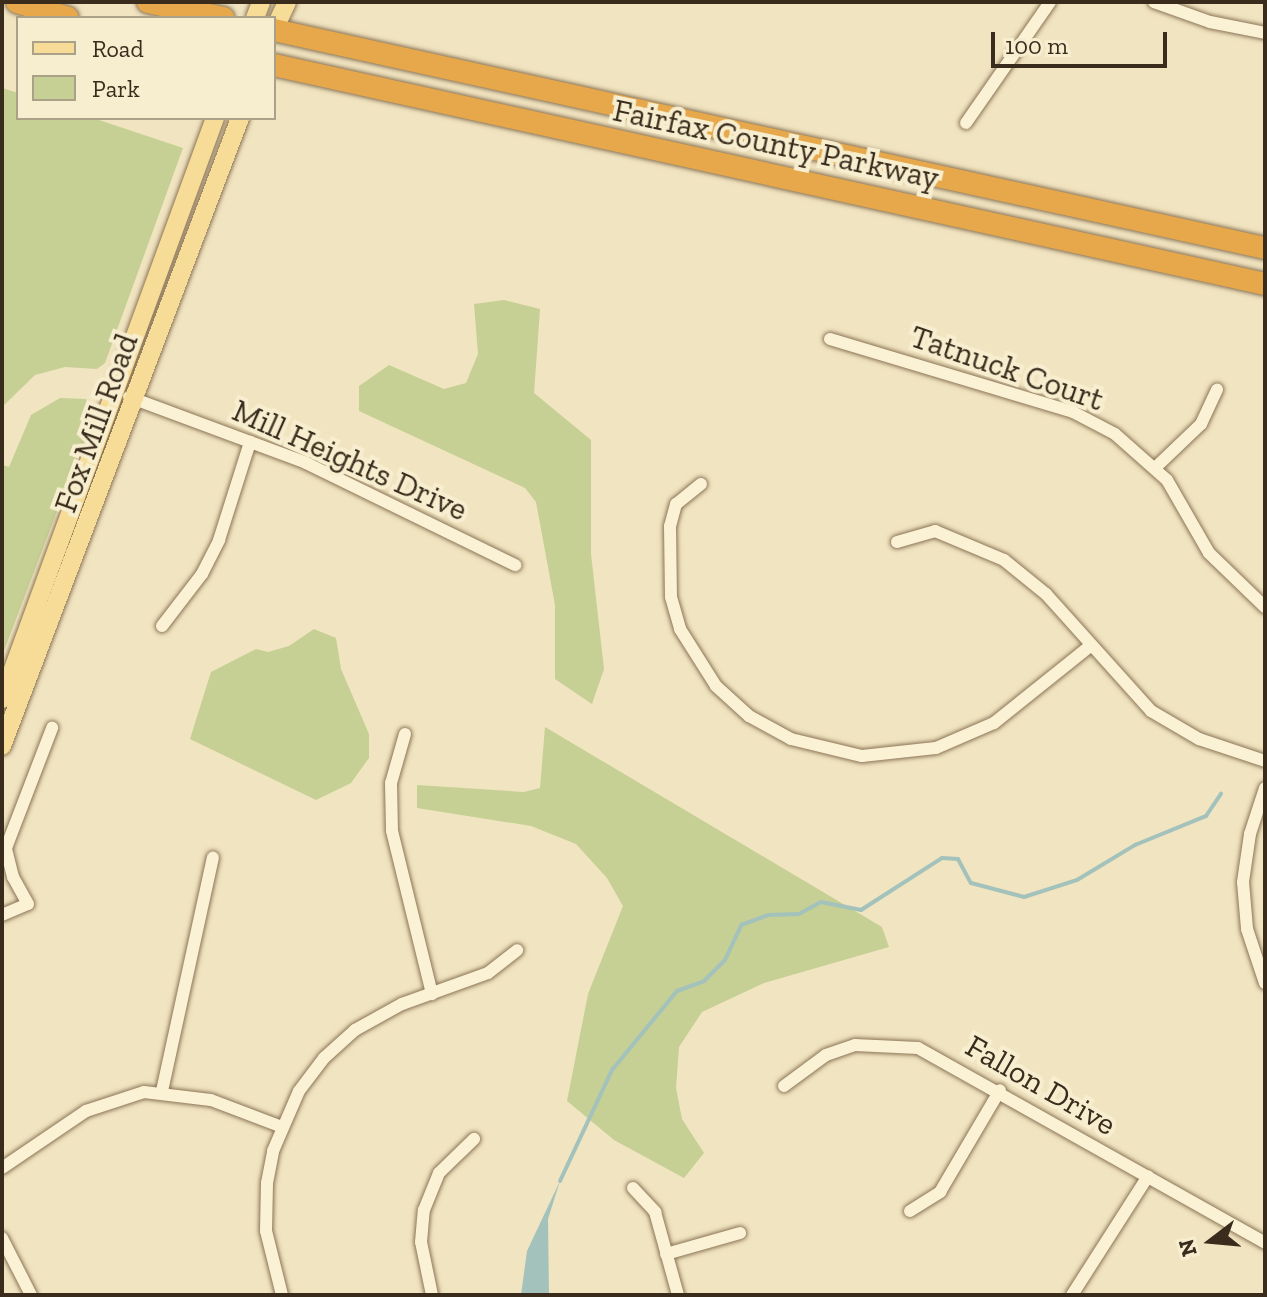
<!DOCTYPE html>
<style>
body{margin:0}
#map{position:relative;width:1267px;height:1297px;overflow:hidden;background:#f1e4c0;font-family:"Zilla Slab",serif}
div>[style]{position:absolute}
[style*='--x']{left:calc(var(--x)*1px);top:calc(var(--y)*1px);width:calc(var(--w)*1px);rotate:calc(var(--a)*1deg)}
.green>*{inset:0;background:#c6cf94}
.water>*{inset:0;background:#a3c2bb}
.stream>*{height:4px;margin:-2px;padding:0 2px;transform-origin:2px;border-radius:2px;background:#a3c2bb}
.roads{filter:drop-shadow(0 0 2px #8b7557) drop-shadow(0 0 2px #8b7557)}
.street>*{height:12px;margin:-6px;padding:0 6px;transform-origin:6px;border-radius:6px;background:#fbf1d4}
.primary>*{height:18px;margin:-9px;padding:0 9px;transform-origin:9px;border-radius:9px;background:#f6dc96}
.highway>*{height:22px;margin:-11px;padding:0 11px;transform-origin:11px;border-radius:11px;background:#e6a84b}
span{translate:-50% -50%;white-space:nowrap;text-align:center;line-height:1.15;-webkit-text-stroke:8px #f7eed0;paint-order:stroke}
.street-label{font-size:32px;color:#3a2c1c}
.frame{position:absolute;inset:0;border:4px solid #3a2c1c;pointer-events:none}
.legend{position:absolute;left:16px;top:16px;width:260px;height:104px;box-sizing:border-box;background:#f7eed0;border:2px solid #aba088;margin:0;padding:10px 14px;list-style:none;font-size:24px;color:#3a2c1c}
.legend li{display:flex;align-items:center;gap:16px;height:40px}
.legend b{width:40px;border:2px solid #aba088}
.north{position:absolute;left:1171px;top:1201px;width:80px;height:80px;-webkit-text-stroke:6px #f7eed0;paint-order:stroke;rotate:254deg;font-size:22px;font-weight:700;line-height:32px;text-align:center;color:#3a2c1c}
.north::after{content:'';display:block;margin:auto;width:28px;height:36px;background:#3a2c1c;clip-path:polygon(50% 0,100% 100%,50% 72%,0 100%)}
.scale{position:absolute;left:991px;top:32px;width:176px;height:36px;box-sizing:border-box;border:4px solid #3a2c1c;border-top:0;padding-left:10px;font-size:24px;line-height:28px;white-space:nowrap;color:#3a2c1c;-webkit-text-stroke:6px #f7eed0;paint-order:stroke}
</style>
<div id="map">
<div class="green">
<div style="clip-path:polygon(2px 88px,18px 93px,18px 118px,93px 118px,183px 148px,105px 363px,97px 369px,65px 367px,35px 375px,2px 407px)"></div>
<div style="clip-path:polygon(504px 300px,540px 309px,534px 393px,591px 440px,591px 554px,604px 669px,592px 704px,555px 679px,555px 605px,536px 502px,525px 488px,359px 411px,359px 386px,389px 365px,444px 389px,466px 383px,478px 354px,474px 304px)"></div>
<div style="clip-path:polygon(60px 398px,86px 399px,94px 414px,2px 656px,2px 465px,9px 467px,31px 415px)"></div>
<div style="clip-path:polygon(314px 629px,336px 638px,341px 669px,369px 734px,369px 758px,351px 783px,316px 800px,190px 739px,211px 672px,256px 649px,268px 652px,289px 646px)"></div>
<div style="clip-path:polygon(545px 727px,882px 927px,889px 947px,764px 983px,702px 1012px,679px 1047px,676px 1088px,682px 1119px,704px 1153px,684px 1178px,614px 1140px,567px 1101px,588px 994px,623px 906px,607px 878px,576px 844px,531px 826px,417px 808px,417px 785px,524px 792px,540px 788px)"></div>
</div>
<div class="water">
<div style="clip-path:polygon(560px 1181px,548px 1219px,549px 1295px,521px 1295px,527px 1251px)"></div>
</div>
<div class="stream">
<div style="--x:560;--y:1181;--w:123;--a:-64.9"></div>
<div style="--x:612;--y:1070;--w:102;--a:-50.6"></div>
<div style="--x:677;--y:991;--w:29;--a:-20"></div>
<div style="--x:704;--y:981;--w:30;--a:-45"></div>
<div style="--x:725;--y:960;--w:38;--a:-65"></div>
<div style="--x:741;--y:925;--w:29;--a:-20"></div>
<div style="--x:768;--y:915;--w:31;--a:-2"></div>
<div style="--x:799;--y:914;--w:25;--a:-29"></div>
<div style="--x:821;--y:902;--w:41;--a:11.3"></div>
<div style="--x:861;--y:910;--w:96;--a:-32.7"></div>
<div style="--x:942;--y:858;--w:16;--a:4"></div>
<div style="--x:958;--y:859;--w:27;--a:62"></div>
<div style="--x:971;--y:883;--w:55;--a:14.8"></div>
<div style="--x:1024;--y:897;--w:56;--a:-17.8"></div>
<div style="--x:1077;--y:880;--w:68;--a:-31.1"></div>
<div style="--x:1135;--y:845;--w:77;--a:-22.2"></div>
<div style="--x:1206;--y:816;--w:27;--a:-56"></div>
</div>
<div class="roads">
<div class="street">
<div style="--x:1154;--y:2;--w:59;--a:19.7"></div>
<div style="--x:1210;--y:22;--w:56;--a:11.3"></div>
<div style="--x:966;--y:123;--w:147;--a:-55.2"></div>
<div style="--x:830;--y:339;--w:254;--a:16.7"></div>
<div style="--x:1073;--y:412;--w:47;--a:27.6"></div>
<div style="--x:1115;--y:434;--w:69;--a:41.5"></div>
<div style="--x:1167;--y:480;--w:84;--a:60.1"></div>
<div style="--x:1209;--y:553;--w:78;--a:44"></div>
<div style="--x:129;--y:397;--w:189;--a:20.4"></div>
<div style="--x:306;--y:463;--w:233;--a:26"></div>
<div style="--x:1155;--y:468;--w:64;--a:-43.7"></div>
<div style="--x:1201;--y:424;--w:38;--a:-65"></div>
<div style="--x:701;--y:484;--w:32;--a:141"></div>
<div style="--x:676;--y:504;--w:23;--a:105"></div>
<div style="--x:670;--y:526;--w:71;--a:89.2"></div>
<div style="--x:671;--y:597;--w:33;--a:74"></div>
<div style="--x:680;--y:629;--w:67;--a:57.7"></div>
<div style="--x:716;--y:686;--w:45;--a:42.3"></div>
<div style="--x:749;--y:716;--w:48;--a:28.7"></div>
<div style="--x:791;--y:739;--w:73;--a:13.5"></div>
<div style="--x:862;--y:756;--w:74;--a:-6.2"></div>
<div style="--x:936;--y:748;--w:63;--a:-23.3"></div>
<div style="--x:994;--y:723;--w:122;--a:-38.7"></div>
<div style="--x:897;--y:542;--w:40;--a:-16"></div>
<div style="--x:935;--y:531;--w:75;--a:22.8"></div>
<div style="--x:1004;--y:560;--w:54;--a:39"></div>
<div style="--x:1046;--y:594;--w:157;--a:48.1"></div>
<div style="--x:1151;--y:711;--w:56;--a:30.3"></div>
<div style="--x:1199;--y:739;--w:70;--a:18.4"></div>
<div style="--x:162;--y:626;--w:66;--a:-52.4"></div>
<div style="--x:202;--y:574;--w:38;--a:-63"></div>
<div style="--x:219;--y:540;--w:103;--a:-72.4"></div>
<div style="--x:405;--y:734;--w:51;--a:105.9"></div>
<div style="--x:391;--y:783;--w:48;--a:88.8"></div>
<div style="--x:392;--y:831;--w:168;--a:76.2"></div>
<div style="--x:1265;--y:788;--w:48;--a:108.1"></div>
<div style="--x:1250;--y:834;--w:49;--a:98.3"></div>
<div style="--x:1243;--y:882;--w:47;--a:85.1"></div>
<div style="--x:1247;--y:929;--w:57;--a:71.6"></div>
<div style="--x:2;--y:915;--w:28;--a:-23"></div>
<div style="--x:28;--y:904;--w:31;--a:-119"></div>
<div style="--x:13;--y:877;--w:30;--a:-104"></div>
<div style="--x:6;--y:848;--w:129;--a:-69"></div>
<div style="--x:784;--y:1086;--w:52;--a:-36.4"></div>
<div style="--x:826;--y:1055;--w:31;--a:-19"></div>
<div style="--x:855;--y:1045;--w:63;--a:2.7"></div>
<div style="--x:918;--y:1048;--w:398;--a:29.3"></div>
<div style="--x:162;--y:1091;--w:239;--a:-77.7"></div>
<div style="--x:2;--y:1168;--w:102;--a:-34.2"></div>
<div style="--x:86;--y:1111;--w:61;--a:-18.1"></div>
<div style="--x:144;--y:1092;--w:67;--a:6.8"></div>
<div style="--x:211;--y:1100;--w:76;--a:20.8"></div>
<div style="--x:633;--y:1188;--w:33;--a:47"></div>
<div style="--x:655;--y:1212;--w:86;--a:74.5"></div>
<div style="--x:910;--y:1211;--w:36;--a:-32"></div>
<div style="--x:940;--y:1192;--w:118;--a:-59.5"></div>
<div style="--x:2;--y:1238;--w:64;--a:63"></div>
<div style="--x:666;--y:1254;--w:77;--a:-15.8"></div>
<div style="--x:282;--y:1295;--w:66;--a:-104"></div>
<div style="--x:266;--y:1231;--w:48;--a:-88.8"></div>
<div style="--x:267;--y:1183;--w:33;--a:-79"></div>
<div style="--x:273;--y:1151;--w:65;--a:-66.6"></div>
<div style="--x:299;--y:1091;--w:41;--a:-52.9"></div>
<div style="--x:324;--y:1058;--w:42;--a:-42.1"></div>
<div style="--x:355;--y:1030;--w:54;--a:-29"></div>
<div style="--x:402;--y:1004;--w:91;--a:-19.8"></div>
<div style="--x:488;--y:973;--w:37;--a:-38"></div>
<div style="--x:432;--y:1295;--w:54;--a:-101.7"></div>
<div style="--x:421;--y:1242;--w:32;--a:-85"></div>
<div style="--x:424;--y:1210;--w:40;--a:-68"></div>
<div style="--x:439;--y:1173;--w:49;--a:-44.2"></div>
<div style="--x:1072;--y:1295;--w:141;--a:-57.4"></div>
</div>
<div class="primary">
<div style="--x:255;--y:18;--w:17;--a:-69"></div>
<div style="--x:274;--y:30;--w:31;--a:-65"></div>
<div style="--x:2;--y:699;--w:619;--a:-69.87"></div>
<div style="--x:2;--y:746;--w:672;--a:-69.24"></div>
</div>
<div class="highway">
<div style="--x:17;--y:2;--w:53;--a:17.4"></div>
<div style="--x:148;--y:2;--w:77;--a:12"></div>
<div style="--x:274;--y:30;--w:1015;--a:12.41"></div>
<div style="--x:274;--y:65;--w:1015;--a:12.46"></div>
</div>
</div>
<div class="street-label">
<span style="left:776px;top:144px;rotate:12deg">Fairfax County Parkway</span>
<span style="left:1007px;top:368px;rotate:19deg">Tatnuck Court</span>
<span style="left:96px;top:423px;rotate:-70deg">Fox Mill Road</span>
<span style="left:350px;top:460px;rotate:24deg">Mill Heights Drive</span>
<span style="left:1041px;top:1085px;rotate:30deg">Fallon Drive</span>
</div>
<div class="frame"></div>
<ul class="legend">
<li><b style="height:10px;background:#f6dc96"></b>Road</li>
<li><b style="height:22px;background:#c6cf94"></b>Park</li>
</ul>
<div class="north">N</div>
<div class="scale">100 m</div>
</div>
